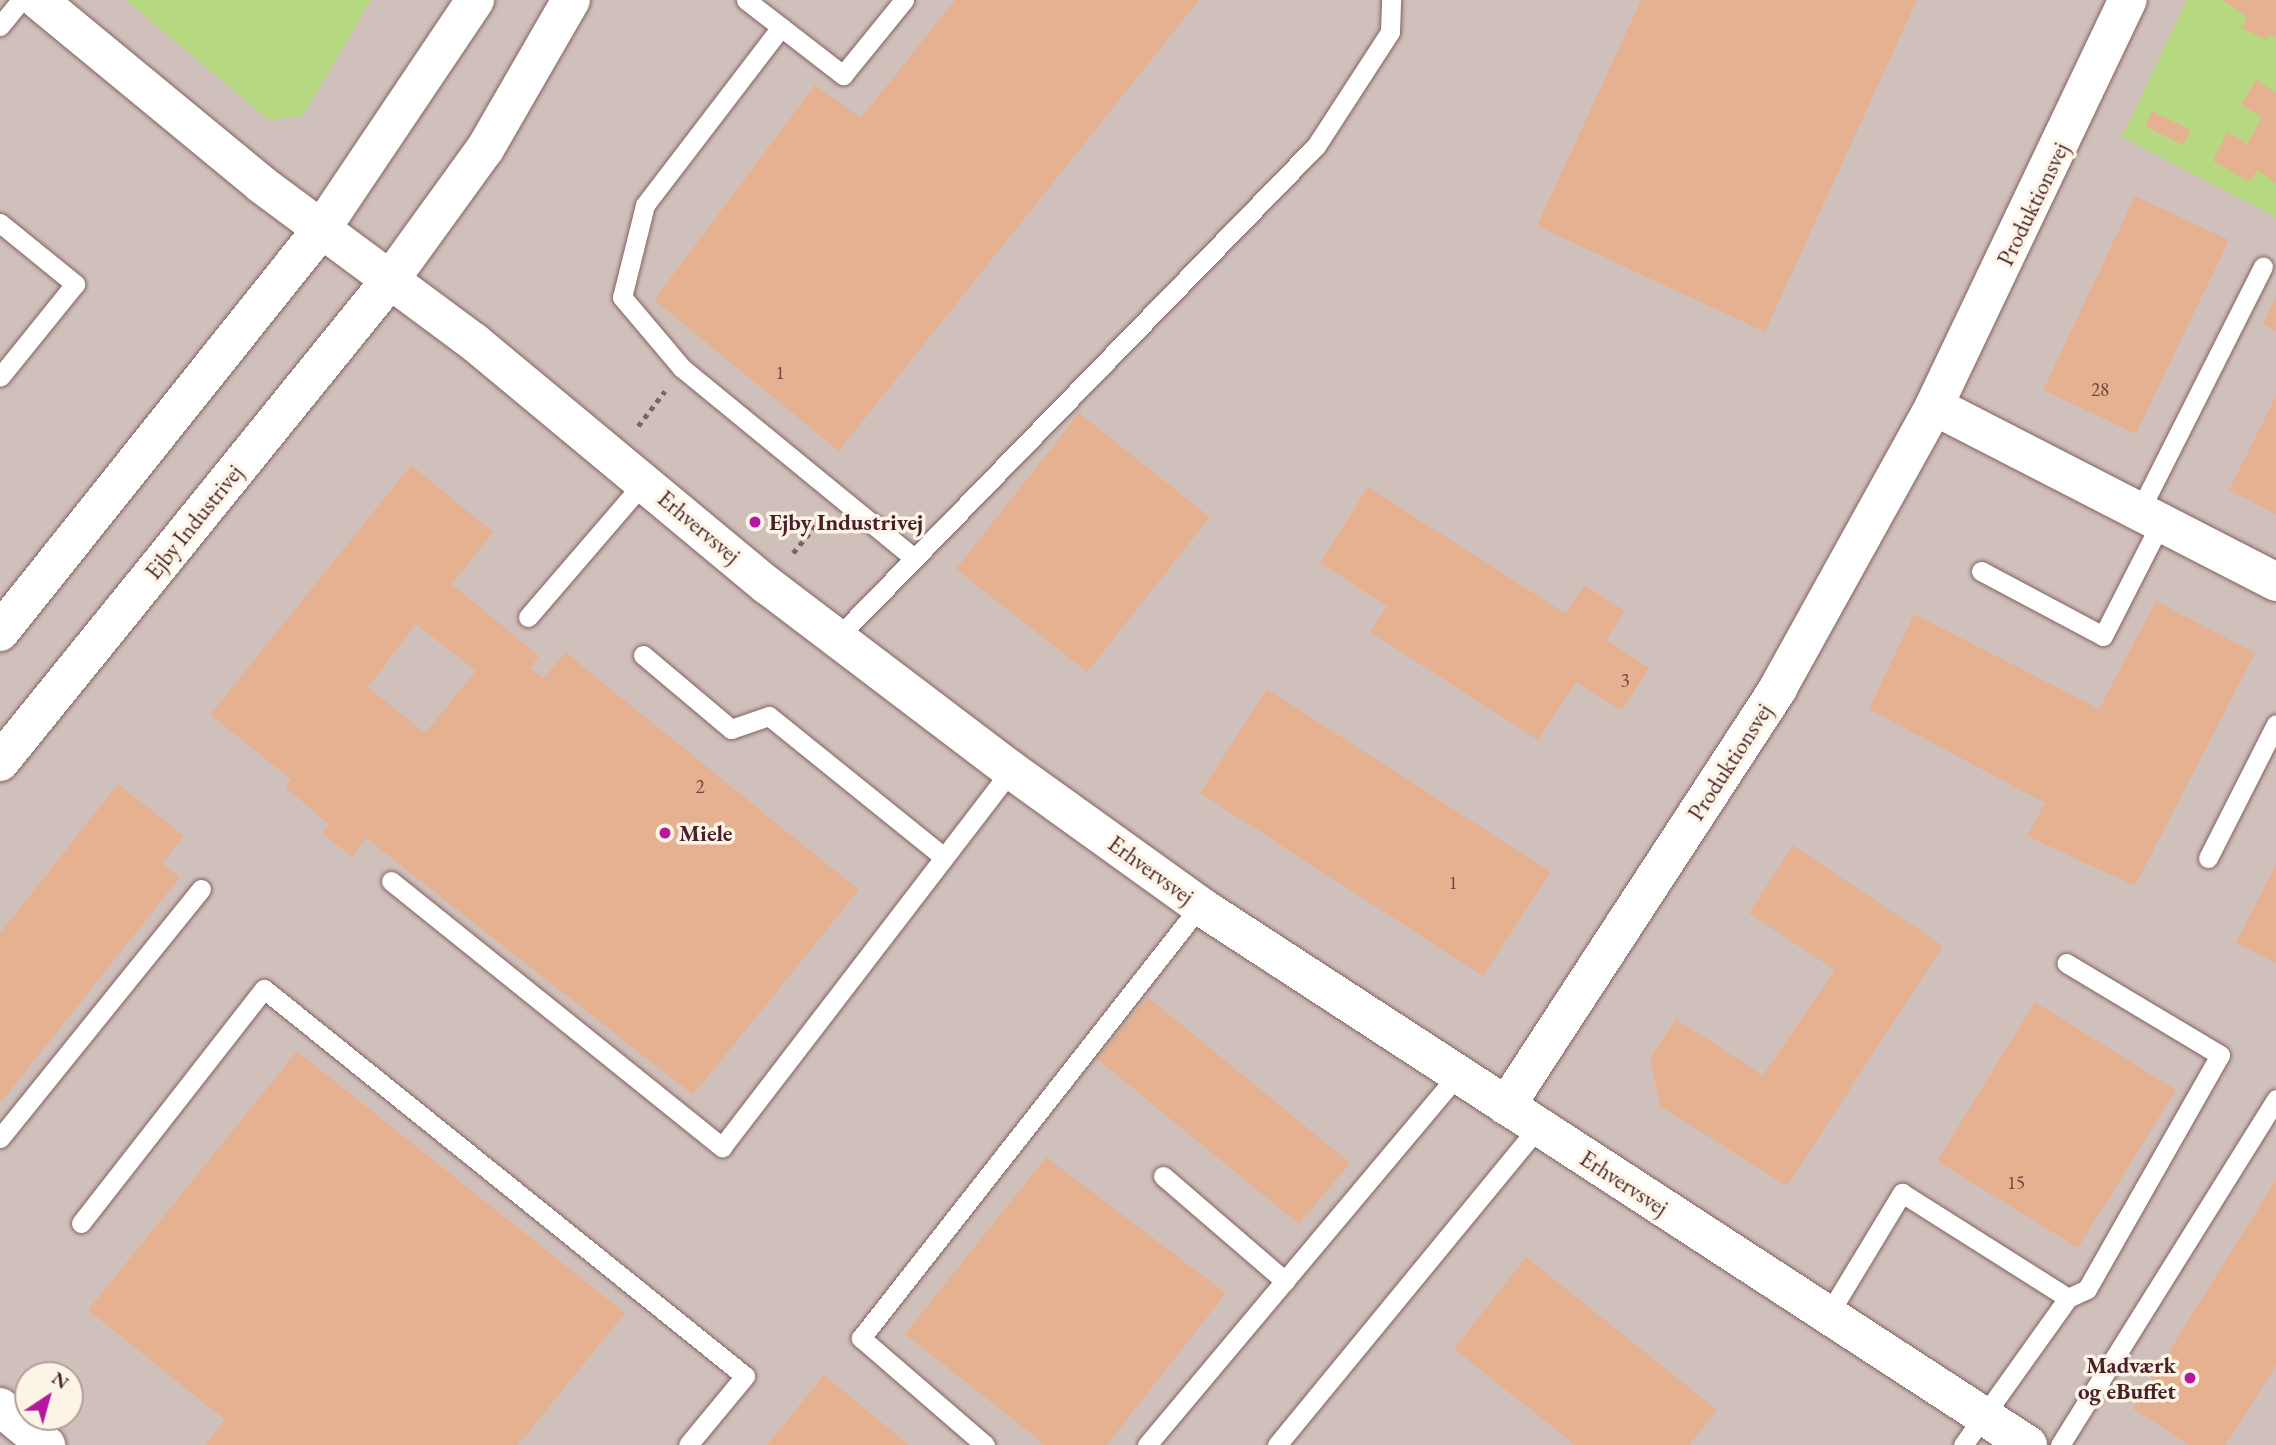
<!DOCTYPE html>
<meta charset="utf-8">
<style>
body{margin:0}
#map{position:relative;width:2276px;height:1445px;overflow:hidden;background:#eeddba;font-family:"EB Garamond",serif}
div>[style]{position:absolute}
[style*='--x']{left:calc(var(--x)*1px);top:calc(var(--y)*1px);width:calc(var(--w)*1px);rotate:calc(var(--a)*1deg)}
.industrial>*{inset:0;background:#d0c0bc}
.green>*{inset:0;background:#b6d880}
.building>*{inset:0;background:#e6b190}
.path>*{height:4.5px;margin-top:-2.25px;transform-origin:0;background:repeating-linear-gradient(90deg,#83625d 0 5px,transparent 0 10px)}
.roads{filter:drop-shadow(0 0 2px #83625d) drop-shadow(0 0 2px #83625d)}
.service>*{height:19px;margin:-9.5px;padding:0 9.5px;transform-origin:9.5px;border-radius:9.5px;background:#fff}
.minor>*{height:38px;margin:-19px;padding:0 19px;transform-origin:19px;border-radius:19px;background:#fff}
.tertiary>*{height:38px;margin:-19px;padding:0 19px;transform-origin:19px;border-radius:19px;background:#fff}
.dots>*{width:19px;height:19px;translate:-50% -50%;box-sizing:border-box;border:4px solid #fcf5e5;border-radius:50%}
span{translate:-50% -50%;white-space:nowrap;text-align:center;line-height:1.15;-webkit-text-stroke:7px #fcf5e5;paint-order:stroke}
.number-label{font-size:19px;color:#714444}
.number-label span{-webkit-text-stroke-width:0}
.street-label{font-size:23px;color:#4a1f2b}
.poi-label{font-size:23px;color:#4a1f2b;font-weight:700}
.left{translate:0 -50%;text-align:left}
.right{translate:-100% -50%;text-align:right}
.north{position:absolute;left:14px;top:1361px;width:70px;height:70px;box-sizing:border-box;background:#fcf5e5;border:2px solid #b59f9b;border-radius:50%;rotate:36deg;font-size:19px;font-weight:700;line-height:28px;text-align:center;color:#4a1f2b}
.north::after{content:'';display:block;margin:auto;width:24px;height:32px;background:#b5179e;clip-path:polygon(50% 0,100% 100%,50% 72%,0 100%)}
</style>
<div id="map">
<div class="industrial">
<div style="clip-path:polygon(evenodd,0 0,2187px 0,2122px 137px,2276px 217px,2276px 1445px,0 1445px,0 0,28px 1375px,70px 1375px,70px 1417px,28px 1417px,28px 1375px)"></div>
</div>
<div class="green">
<div style="clip-path:polygon(126px 0,371px 0,303px 116px,269px 120px)"></div>
<div style="clip-path:polygon(2187px 0,2276px 0,2276px 217px,2122px 137px)"></div>
</div>
<div class="building">
<div style="clip-path:polygon(955px 0,1199px 0,839px 451px,654px 300px,815px 85px,861px 118px)"></div>
<div style="clip-path:polygon(1641px 0,1917px 0,1765px 332px,1537px 226px)"></div>
<div style="clip-path:polygon(2223px 0,2276px 0,2276px 37px,2269px 34px,2266px 40px,2242px 28px,2247px 17px)"></div>
<div style="clip-path:polygon(2256px 80px,2276px 92px,2276px 183px,2257px 170px,2250px 182px,2213px 161px,2227px 132px,2247px 144px,2262px 117px,2241px 105px)"></div>
<div style="clip-path:polygon(2152px 111px,2191px 130px,2183px 145px,2145px 126px)"></div>
<div style="clip-path:polygon(2135px 196px,2229px 240px,2136px 434px,2043px 390px)"></div>
<div style="clip-path:polygon(2276px 297px,2276px 331px,2263px 324px)"></div>
<div style="clip-path:polygon(2276px 396px,2276px 514px,2229px 490px)"></div>
<div style="clip-path:polygon(1079px 413px,1210px 517px,1087px 672px,956px 569px)"></div>
<div style="clip-path:polygon(evenodd,411px 465px,493px 532px,452px 584px,539px 656px,530px 668px,544px 678px,565px 652px,859px 890px,693px 1095px,366px 838px,352px 857px,322px 833px,329px 824px,285px 787px,291px 779px,210px 715px,411px 465px,416px 624px,476px 671px,425px 733px,368px 687px,416px 624px)"></div>
<div style="clip-path:polygon(1368px 487px,1566px 614px,1584px 585px,1625px 611px,1606px 640px,1649px 668px,1622px 711px,1576px 682px,1538px 740px,1370px 632px,1387px 606px,1320px 563px)"></div>
<div style="clip-path:polygon(2156px 601px,2255px 653px,2135px 886px,2027px 836px,2045px 803px,1869px 709px,1914px 614px,2099px 709px)"></div>
<div style="clip-path:polygon(1267px 689px,1551px 872px,1483px 976px,1200px 793px)"></div>
<div style="clip-path:polygon(118px 784px,184px 836px,162px 864px,180px 877px,0 1103px,0 933px)"></div>
<div style="clip-path:polygon(1793px 845px,1943px 946px,1787px 1186px,1660px 1106px,1650px 1058px,1676px 1019px,1763px 1075px,1835px 970px,1749px 913px)"></div>
<div style="clip-path:polygon(2276px 864px,2276px 963px,2236px 943px)"></div>
<div style="clip-path:polygon(1148px 997px,1350px 1163px,1299px 1224px,1097px 1059px)"></div>
<div style="clip-path:polygon(2035px 1002px,2176px 1090px,2078px 1248px,1937px 1161px)"></div>
<div style="clip-path:polygon(297px 1051px,625px 1313px,518px 1445px,206px 1445px,225px 1420px,88px 1310px)"></div>
<div style="clip-path:polygon(1046px 1157px,1226px 1293px,1107px 1445px,1045px 1445px,905px 1334px)"></div>
<div style="clip-path:polygon(2276px 1180px,2276px 1366px,2226px 1445px,2190px 1445px,2133px 1409px)"></div>
<div style="clip-path:polygon(1526px 1257px,1717px 1410px,1689px 1445px,1575px 1445px,1454px 1349px)"></div>
<div style="clip-path:polygon(824px 1375px,909px 1445px,767px 1445px)"></div>
</div>
<div class="path">
<div style="--x:638;--y:426;--w:44;--a:-52.4"></div>
<div style="--x:793;--y:553;--w:44;--a:-50.5"></div>
</div>
<div class="roads">
<div class="service">
<div style="--x:746;--y:0;--w:123;--a:37.7"></div>
<div style="--x:843;--y:75;--w:97;--a:-50.9"></div>
<div style="--x:0;--y:26;--w:33;--a:-51"></div>
<div style="--x:781;--y:27;--w:224;--a:127.4"></div>
<div style="--x:645;--y:205;--w:95;--a:104"></div>
<div style="--x:622;--y:297;--w:93;--a:49.8"></div>
<div style="--x:682;--y:368;--w:300;--a:39.3"></div>
<div style="--x:0;--y:223;--w:97;--a:39.1"></div>
<div style="--x:75;--y:284;--w:119;--a:128.9"></div>
<div style="--x:2139;--y:512;--w:275;--a:-63.2"></div>
<div style="--x:1981;--y:571;--w:138;--a:28"></div>
<div style="--x:2103;--y:636;--w:128;--a:-63"></div>
<div style="--x:528;--y:617;--w:179;--a:-49.3"></div>
<div style="--x:836;--y:639;--w:688;--a:-45.77"></div>
<div style="--x:1316;--y:146;--w:136;--a:-57"></div>
<div style="--x:1390;--y:32;--w:32;--a:-88"></div>
<div style="--x:643;--y:655;--w:115;--a:40.1"></div>
<div style="--x:731;--y:729;--w:40;--a:-18.9"></div>
<div style="--x:769;--y:716;--w:225;--a:38.9"></div>
<div style="--x:2208;--y:858;--w:150;--a:-63.1"></div>
<div style="--x:391;--y:881;--w:425;--a:38.8"></div>
<div style="--x:722;--y:1147;--w:475;--a:-52.5"></div>
<div style="--x:0;--y:1138;--w:320;--a:-51.1"></div>
<div style="--x:1163;--y:1176;--w:161;--a:40.7"></div>
<div style="--x:81;--y:1223;--w:297;--a:-52"></div>
<div style="--x:264;--y:989;--w:617;--a:38.82"></div>
<div style="--x:745;--y:1376;--w:89;--a:129.6"></div>
<div style="--x:1828;--y:1315;--w:143;--a:-58.8"></div>
<div style="--x:1902;--y:1193;--w:196;--a:32.3"></div>
<div style="--x:985;--y:1445;--w:164;--a:-139.2"></div>
<div style="--x:861;--y:1338;--w:549;--a:-51.88"></div>
<div style="--x:1147;--y:1445;--w:483;--a:-50"></div>
<div style="--x:1277;--y:1445;--w:411;--a:-50.6"></div>
<div style="--x:1963;--y:1445;--w:181;--a:-54.5"></div>
<div style="--x:2068;--y:1298;--w:21;--a:-25"></div>
<div style="--x:2087;--y:1289;--w:269;--a:-60.4"></div>
<div style="--x:2220;--y:1055;--w:179;--a:-149.1"></div>
<div style="--x:2060;--y:1445;--w:408;--a:-58"></div>
</div>
<div class="minor">
<div style="--x:38;--y:0;--w:289;--a:39.5"></div>
<div style="--x:261;--y:184;--w:265;--a:36.6"></div>
<div style="--x:474;--y:342;--w:381;--a:39.7"></div>
<div style="--x:767;--y:585;--w:306;--a:37.2"></div>
<div style="--x:1011;--y:770;--w:233;--a:35.7"></div>
<div style="--x:1200;--y:906;--w:988;--a:33.06"></div>
<div style="--x:1934;--y:406;--w:385;--a:27.2"></div>
<div style="--x:1506;--y:1106;--w:499;--a:-56.9"></div>
<div style="--x:1778;--y:688;--w:322;--a:-61"></div>
<div style="--x:1934;--y:406;--w:450;--a:-64.5"></div>
<div style="--x:0;--y:1407;--w:60;--a:39.6"></div>
</div>
<div class="tertiary">
<div style="--x:0;--y:632;--w:513;--a:-51.41"></div>
<div style="--x:320;--y:231;--w:278;--a:-56.1"></div>
<div style="--x:0;--y:762;--w:620;--a:-51.02"></div>
<div style="--x:390;--y:280;--w:162;--a:-54.1"></div>
<div style="--x:485;--y:149;--w:172;--a:-60"></div>
</div>
</div>
<div class="dots">
<div style="left:755px;top:522px;background:#b5179e"></div>
<div style="left:665px;top:833px;background:#b5179e"></div>
<div style="left:2190px;top:1378px;background:#b5179e"></div>
</div>
<div class="number-label">
<span style="left:780px;top:373px">1</span>
<span style="left:2100px;top:390px">28</span>
<span style="left:1625px;top:681px">3</span>
<span style="left:700px;top:787px">2</span>
<span style="left:1453px;top:883px">1</span>
<span style="left:2016px;top:1183px">15</span>
</div>
<div class="street-label">
<span style="left:2033px;top:204px;rotate:-64deg">Produktionsvej</span>
<span style="left:194px;top:522px;rotate:-51deg">Ejby Industrivej</span>
<span style="left:699px;top:527px;rotate:40deg">Erhvervsvej</span>
<span style="left:1730px;top:762px;rotate:-57deg">Produktionsvej</span>
<span style="left:1151px;top:870px;rotate:36deg">Erhvervsvej</span>
<span style="left:1624px;top:1183px;rotate:33deg">Erhvervsvej</span>
</div>
<div class="poi-label">
<span class="left" style="left:769px;top:522px">Ejby Industrivej</span>
<span class="left" style="left:679px;top:833px">Miele</span>
<span class="right" style="left:2176px;top:1378px">Madværk<br>og eBuffet</span>
</div>
<div class="north">N</div>
</div>
